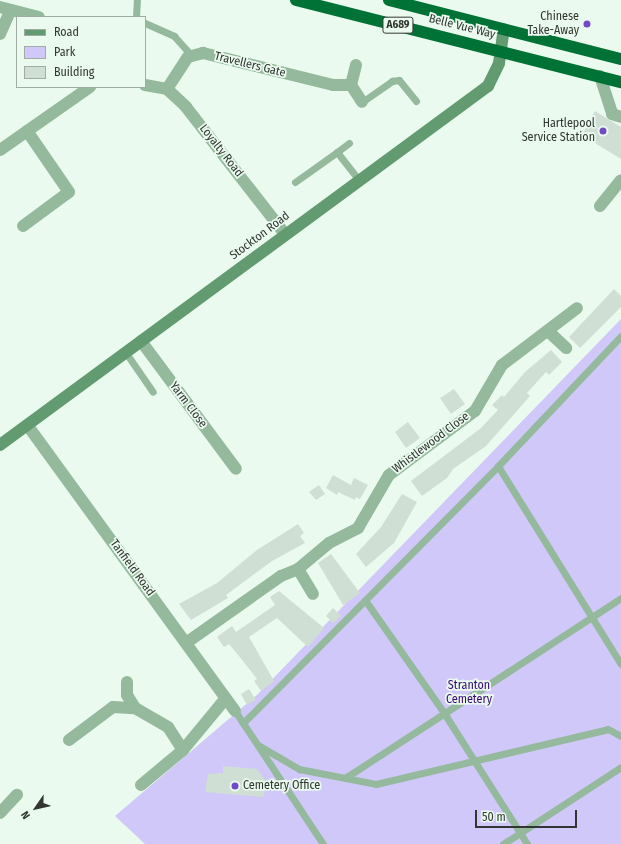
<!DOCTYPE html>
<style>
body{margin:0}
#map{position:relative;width:621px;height:844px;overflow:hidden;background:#ebfaee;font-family:"Fira Sans Condensed",sans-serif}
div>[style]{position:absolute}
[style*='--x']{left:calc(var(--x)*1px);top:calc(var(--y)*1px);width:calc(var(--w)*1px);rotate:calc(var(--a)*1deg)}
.green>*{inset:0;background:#d0c8f9}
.building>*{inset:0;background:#d0dfd3}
.lane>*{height:7px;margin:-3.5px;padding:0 3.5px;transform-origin:3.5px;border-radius:3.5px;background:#94b99c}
.street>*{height:12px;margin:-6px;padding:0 6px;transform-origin:6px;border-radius:6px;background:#94b99c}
.secondary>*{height:12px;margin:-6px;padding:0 6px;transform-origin:6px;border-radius:6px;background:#629b70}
.highway>*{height:12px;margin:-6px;padding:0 6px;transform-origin:6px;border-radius:6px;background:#017235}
.dots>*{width:11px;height:11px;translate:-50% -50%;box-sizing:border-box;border:2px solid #ebfaee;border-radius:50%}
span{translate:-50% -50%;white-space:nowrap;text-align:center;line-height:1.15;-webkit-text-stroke:3.5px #ebfaee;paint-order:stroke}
.shield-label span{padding:1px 3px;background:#ebfaee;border:1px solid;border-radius:3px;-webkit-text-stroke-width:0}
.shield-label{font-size:11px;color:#313632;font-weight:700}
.poi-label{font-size:12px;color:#313632}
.right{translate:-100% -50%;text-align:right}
.left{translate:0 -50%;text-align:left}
.street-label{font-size:12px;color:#313632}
.park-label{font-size:12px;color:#370a76}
.legend{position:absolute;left:16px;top:16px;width:130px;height:72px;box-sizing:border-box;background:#ebfaee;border:1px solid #a1aca3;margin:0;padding:5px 7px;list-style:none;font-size:12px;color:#313632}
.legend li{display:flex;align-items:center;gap:8px;height:20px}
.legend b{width:20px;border:1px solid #a1aca3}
.north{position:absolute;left:16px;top:788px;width:40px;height:40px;-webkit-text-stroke:3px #ebfaee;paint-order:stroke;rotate:236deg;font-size:11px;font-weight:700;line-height:16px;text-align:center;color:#313632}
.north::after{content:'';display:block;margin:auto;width:14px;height:18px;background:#313632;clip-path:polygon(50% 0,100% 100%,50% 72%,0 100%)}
.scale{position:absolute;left:475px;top:810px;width:102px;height:18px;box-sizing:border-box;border:2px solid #313632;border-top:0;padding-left:5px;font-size:12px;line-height:14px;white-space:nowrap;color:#313632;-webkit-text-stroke:3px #ebfaee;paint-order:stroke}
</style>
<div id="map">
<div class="green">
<div style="clip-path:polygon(621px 319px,621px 844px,145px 844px,115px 816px,257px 695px)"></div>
</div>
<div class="building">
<div style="clip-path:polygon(595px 111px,621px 127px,621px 159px,582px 135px)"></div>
<div style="clip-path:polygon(614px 289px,621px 296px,621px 307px,580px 348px,569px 337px)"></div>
<div style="clip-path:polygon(551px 350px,562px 362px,549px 375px,546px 372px,527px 393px,530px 396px,486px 446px,453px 469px,447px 478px,422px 496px,411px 481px,481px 428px,498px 410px,492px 405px,502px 395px,504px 397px,525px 372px)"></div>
<div style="clip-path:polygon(454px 389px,465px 404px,451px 414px,440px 398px)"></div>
<div style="clip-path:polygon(408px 422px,420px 438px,406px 448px,395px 432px)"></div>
<div style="clip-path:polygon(333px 475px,351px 485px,354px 478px,368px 485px,360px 499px,356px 497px,355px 500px,338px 492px,337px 495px,326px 488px)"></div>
<div style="clip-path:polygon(319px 485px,325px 494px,316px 500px,309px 492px)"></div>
<div style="clip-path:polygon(402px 494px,417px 502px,394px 543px,366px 567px,356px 554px,381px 527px)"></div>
<div style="clip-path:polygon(298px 524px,304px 533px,300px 536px,305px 543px,272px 561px,226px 595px,228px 598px,191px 620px,179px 604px,217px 583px,257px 550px)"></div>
<div style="clip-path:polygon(331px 554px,360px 593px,343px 605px,318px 563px)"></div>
<div style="clip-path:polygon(279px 591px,324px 628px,308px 647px,277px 618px,249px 637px,274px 681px,261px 691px,254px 681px,257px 679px,243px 661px,229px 644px,224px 647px,217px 637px,232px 626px,236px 632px,275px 605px,270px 597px)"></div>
<div style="clip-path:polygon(333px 608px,341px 616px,333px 623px,326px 616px)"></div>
<div style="clip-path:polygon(249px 689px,256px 700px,247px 705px,241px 694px)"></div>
<div style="clip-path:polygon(223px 766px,257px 769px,265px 780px,264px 797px,205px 792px,208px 774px,223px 773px)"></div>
</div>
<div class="lane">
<div style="--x:136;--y:17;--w:17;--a:-87"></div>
<div style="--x:145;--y:23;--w:32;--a:24"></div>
<div style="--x:174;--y:36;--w:25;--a:48"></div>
<div style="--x:362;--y:102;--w:37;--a:-35"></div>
<div style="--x:392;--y:81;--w:7;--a:-8"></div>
<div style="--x:399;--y:80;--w:27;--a:51"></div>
<div style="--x:337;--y:152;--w:15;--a:-37"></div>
<div style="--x:295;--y:182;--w:52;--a:-35.5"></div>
<div style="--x:337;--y:152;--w:36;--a:52"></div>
<div style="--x:126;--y:353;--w:47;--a:55.3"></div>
<div style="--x:498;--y:466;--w:233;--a:58.2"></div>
<div style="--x:365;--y:600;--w:138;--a:55"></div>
<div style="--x:444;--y:713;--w:155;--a:57.6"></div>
<div style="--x:235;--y:711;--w:159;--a:56.5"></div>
<div style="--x:243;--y:723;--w:362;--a:-45.2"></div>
<div style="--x:498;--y:466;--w:179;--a:-46.6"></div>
<div style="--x:258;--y:745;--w:48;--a:30.3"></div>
<div style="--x:299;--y:769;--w:78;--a:11"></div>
<div style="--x:376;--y:784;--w:238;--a:-13.3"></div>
<div style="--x:608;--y:729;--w:15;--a:28"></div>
<div style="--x:345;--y:778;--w:330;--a:-33.1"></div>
<div style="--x:503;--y:844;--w:141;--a:-33.1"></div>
</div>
<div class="street">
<div style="--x:0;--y:7;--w:40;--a:14.4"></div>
<div style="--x:0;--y:34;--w:24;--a:-66"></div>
<div style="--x:356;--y:65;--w:21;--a:104"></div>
<div style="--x:351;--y:85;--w:20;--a:57"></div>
<div style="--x:600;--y:76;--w:40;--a:72"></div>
<div style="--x:612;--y:114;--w:9;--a:18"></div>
<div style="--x:145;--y:85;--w:22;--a:10"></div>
<div style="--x:167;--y:89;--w:26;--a:43"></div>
<div style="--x:186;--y:107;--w:161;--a:52.1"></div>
<div style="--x:167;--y:89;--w:38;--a:-57"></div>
<div style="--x:188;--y:57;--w:16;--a:-15"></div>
<div style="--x:203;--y:53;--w:134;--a:13.8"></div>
<div style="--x:333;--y:85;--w:18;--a:0"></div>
<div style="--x:0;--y:150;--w:110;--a:-35"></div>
<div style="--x:600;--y:206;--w:33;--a:-51"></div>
<div style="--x:23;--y:226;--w:57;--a:-36.5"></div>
<div style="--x:69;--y:192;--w:74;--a:-124.5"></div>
<div style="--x:548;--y:331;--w:25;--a:43"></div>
<div style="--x:141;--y:341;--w:159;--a:53.4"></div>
<div style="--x:28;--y:426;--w:352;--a:54"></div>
<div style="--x:298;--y:569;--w:29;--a:59"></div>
<div style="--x:186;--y:643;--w:116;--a:-35.2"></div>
<div style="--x:281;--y:576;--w:18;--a:-22"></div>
<div style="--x:298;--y:569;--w:40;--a:-40"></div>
<div style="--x:329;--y:543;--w:33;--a:-27"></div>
<div style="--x:358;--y:528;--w:61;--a:-59.7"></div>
<div style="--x:389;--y:475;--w:107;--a:-36.7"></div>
<div style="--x:475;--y:411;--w:53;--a:-59.6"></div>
<div style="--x:502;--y:365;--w:94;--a:-37.2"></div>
<div style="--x:127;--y:682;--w:13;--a:90"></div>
<div style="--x:127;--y:695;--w:15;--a:58"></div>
<div style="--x:69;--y:740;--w:55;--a:-36.9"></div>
<div style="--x:113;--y:707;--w:22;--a:3"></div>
<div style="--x:135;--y:708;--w:38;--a:30"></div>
<div style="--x:168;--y:727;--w:27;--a:57"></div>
<div style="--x:141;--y:785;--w:55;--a:-39.8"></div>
<div style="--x:183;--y:750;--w:67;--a:-50.4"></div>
<div style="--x:0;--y:813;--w:25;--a:-47"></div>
</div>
<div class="secondary">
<div style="--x:0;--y:445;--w:606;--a:-36.34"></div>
<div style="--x:488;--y:86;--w:25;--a:-64"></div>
<div style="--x:499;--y:63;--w:34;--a:-82"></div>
</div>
<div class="highway">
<div style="--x:296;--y:0;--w:335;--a:14.2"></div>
<div style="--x:389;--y:0;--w:239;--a:14.3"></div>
</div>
<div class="dots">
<div style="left:587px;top:24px;background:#704bc4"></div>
<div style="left:603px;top:131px;background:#704bc4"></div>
<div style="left:235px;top:786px;background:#704bc4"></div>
</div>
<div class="shield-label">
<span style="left:398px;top:25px">A689</span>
</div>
<div class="poi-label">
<span class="right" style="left:579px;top:24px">Chinese<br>Take-Away</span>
<span class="right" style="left:595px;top:131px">Hartlepool<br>Service Station</span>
<span class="left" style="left:243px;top:786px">Cemetery Office</span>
</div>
<div class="street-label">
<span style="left:462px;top:27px;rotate:14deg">Belle Vue Way</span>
<span style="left:250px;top:65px;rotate:14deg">Travellers Gate</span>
<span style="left:221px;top:151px;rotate:52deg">Loyalty Road</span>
<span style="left:260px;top:236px;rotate:-37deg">Stockton Road</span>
<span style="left:188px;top:405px;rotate:53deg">Yarm Close</span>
<span style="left:431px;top:443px;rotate:-37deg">Whistlewood Close</span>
<span style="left:132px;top:568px;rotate:54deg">Tanfield Road</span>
</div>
<div class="park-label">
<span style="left:469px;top:693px">Stranton<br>Cemetery</span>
</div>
<ul class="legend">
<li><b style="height:5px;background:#629b70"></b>Road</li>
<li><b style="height:11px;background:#d0c8f9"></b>Park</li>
<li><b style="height:11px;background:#d0dfd3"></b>Building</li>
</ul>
<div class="north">N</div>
<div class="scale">50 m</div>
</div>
